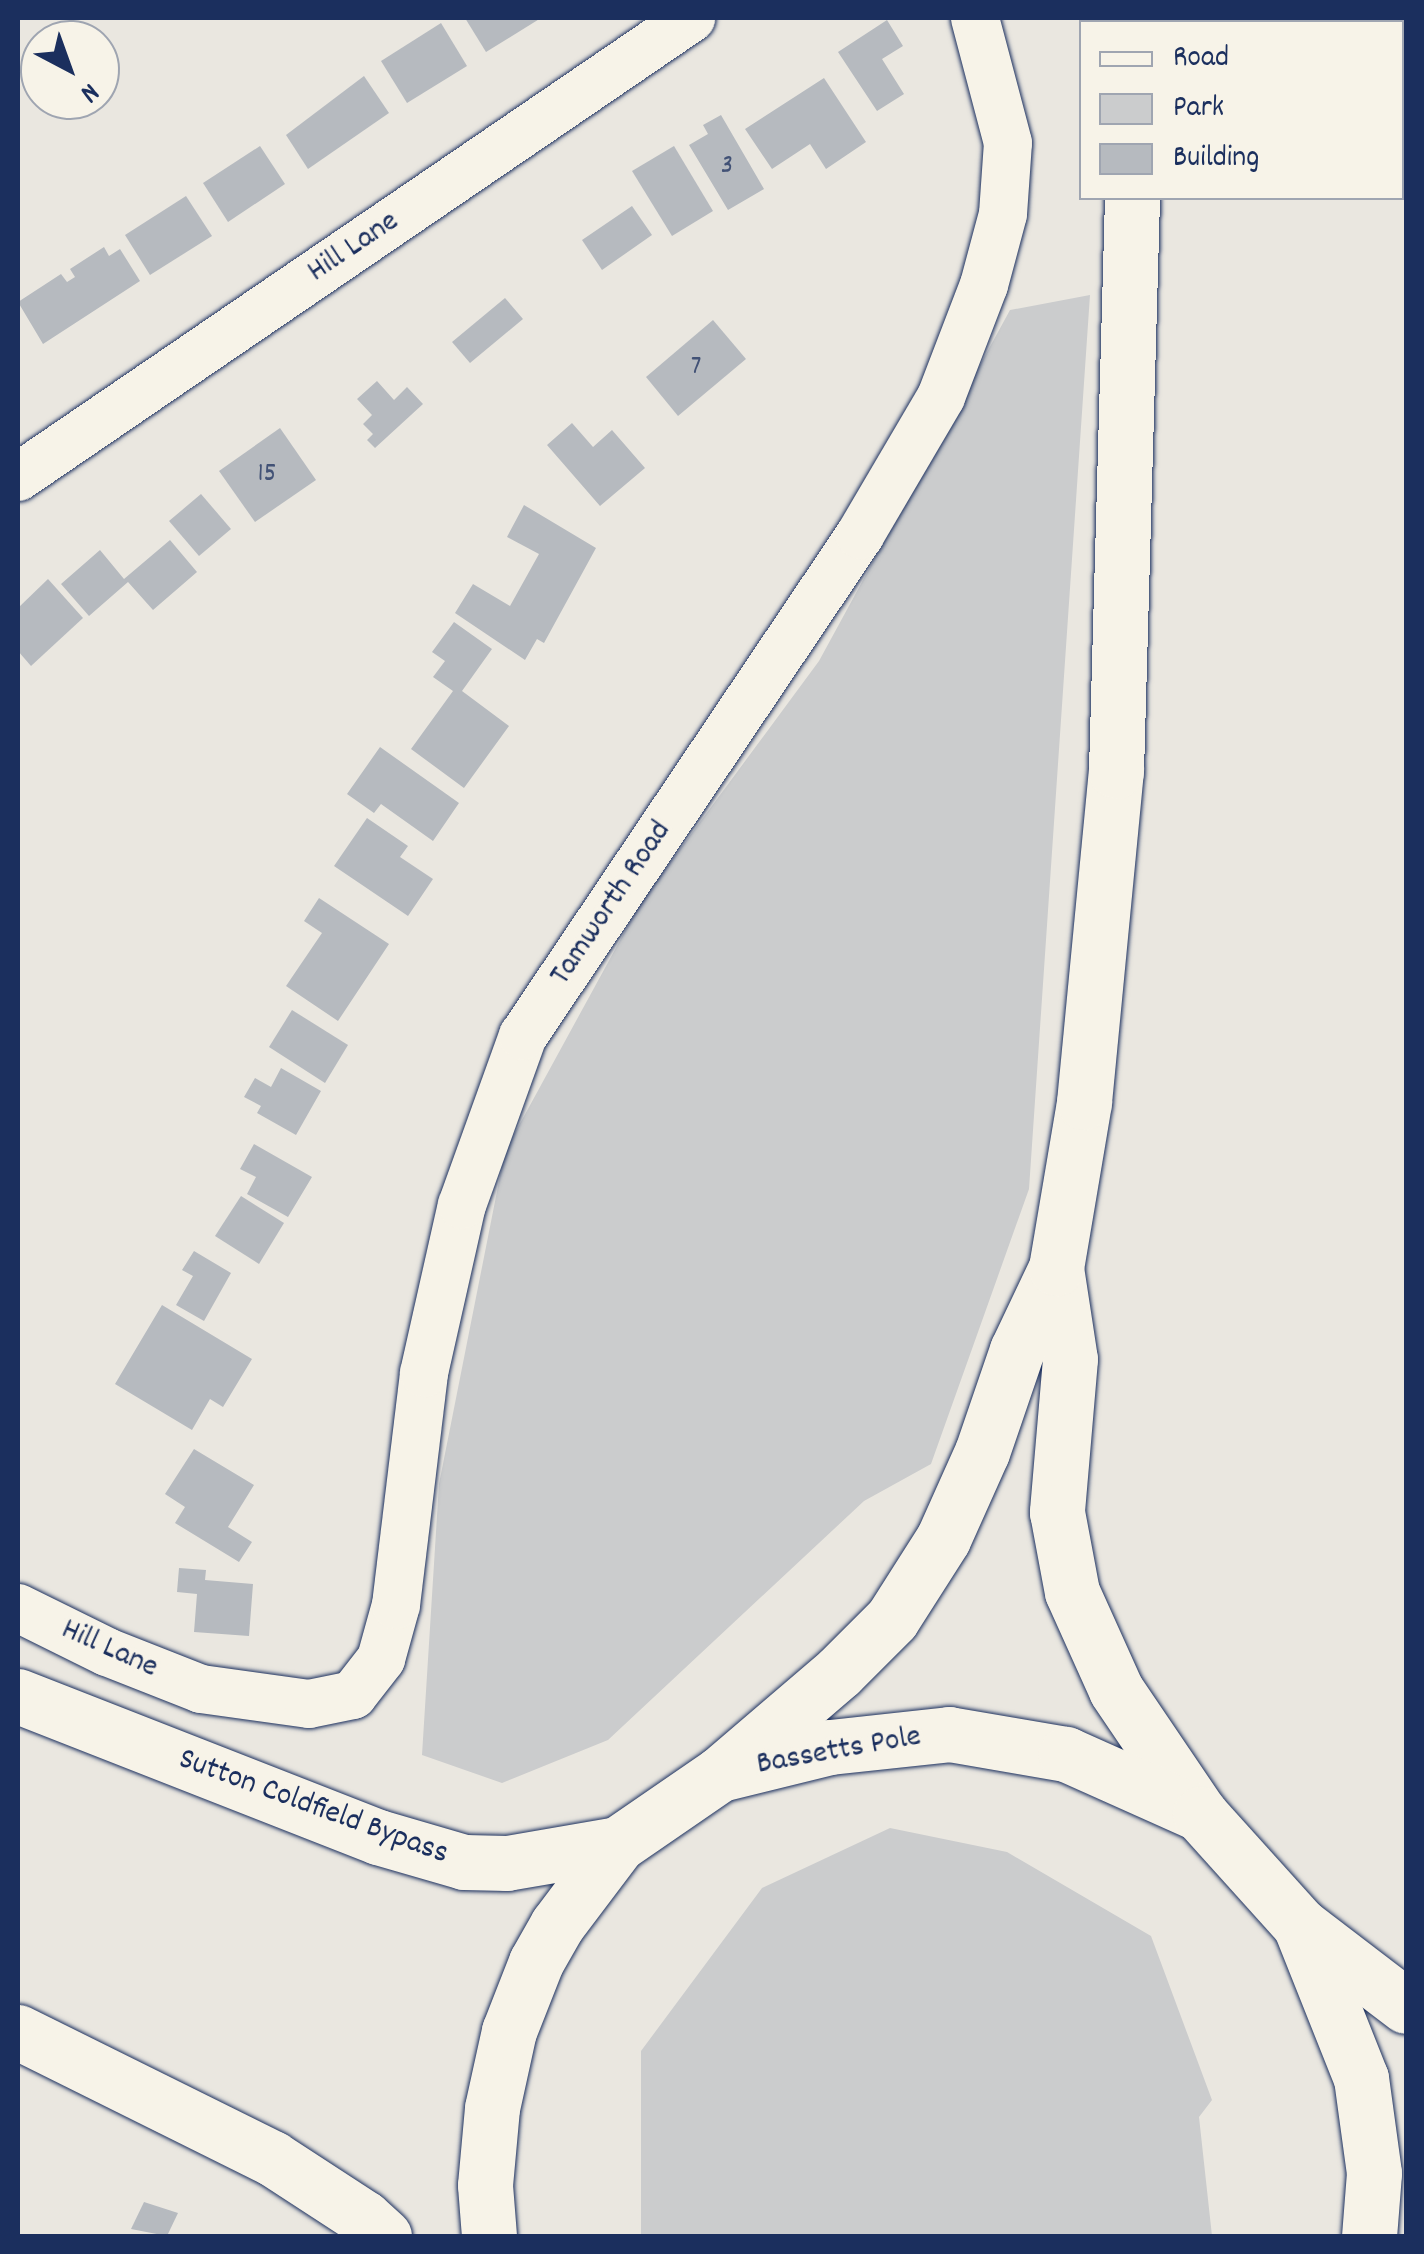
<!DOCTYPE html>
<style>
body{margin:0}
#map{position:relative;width:1424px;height:2254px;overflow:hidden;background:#eae7e0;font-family:Dekko,sans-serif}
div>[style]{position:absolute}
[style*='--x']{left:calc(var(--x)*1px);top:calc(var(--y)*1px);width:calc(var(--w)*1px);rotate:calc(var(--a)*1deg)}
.green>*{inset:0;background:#cbcccd}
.building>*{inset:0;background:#b6babf}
.roads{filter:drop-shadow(0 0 2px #1b2f5e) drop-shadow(0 0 2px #1b2f5e)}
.minor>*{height:48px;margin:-24px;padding:0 24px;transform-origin:24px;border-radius:24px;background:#f7f3e8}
.primary>*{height:55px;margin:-27.5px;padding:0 27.5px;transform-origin:27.5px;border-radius:27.5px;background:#f7f3e8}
.trunk>*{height:55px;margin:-27.5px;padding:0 27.5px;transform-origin:27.5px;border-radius:27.5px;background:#f7f3e8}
span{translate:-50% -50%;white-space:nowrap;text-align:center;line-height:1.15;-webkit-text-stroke:8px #f7f3e8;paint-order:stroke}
.number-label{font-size:28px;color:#425276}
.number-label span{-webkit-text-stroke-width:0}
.street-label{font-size:32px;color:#1b2f5e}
.frame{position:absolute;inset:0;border:20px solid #1b2f5e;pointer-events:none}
.legend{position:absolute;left:1079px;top:20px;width:325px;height:180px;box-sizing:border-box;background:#f7f3e8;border:2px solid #9fa5b1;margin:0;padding:12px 18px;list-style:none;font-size:30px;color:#1b2f5e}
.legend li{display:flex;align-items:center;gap:20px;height:50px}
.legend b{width:50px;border:2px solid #9fa5b1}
.north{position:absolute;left:20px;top:20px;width:100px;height:100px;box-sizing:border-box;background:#f7f3e8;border:2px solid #9fa5b1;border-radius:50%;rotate:139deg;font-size:28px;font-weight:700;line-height:40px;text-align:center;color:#1b2f5e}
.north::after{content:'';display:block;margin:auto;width:35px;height:45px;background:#1b2f5e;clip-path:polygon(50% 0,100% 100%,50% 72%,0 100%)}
</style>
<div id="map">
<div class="green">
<div style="clip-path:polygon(1090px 295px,1029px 1189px,931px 1464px,864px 1501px,608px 1740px,502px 1783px,422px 1755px,439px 1484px,505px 1151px,641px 902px,819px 661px,1010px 310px)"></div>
<div style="clip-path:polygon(890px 1828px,1007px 1852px,1151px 1936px,1212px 2100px,1199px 2117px,1212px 2236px,641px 2236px,641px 2051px,762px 1888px)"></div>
</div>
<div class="building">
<div style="clip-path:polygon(465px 18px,541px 18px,486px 52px)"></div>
<div style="clip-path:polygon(887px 20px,903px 46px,882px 59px,904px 94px,877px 111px,838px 52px)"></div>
<div style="clip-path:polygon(441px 23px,467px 66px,407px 103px,381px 61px)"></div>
<div style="clip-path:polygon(364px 76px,389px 113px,308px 169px,286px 135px)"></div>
<div style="clip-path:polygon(824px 78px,866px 142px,826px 169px,810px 144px,772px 169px,745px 129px)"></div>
<div style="clip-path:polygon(721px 115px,764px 189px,728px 210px,689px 145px,708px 134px,703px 125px)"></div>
<div style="clip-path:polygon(260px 146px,285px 184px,228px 222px,203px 183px)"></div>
<div style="clip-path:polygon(674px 146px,713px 211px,672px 236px,632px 171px)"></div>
<div style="clip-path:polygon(186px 196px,212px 236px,150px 275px,125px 235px)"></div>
<div style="clip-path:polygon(632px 206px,652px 235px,602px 270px,582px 240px)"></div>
<div style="clip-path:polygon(104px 247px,109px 256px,120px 249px,140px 281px,43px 344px,18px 302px,61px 274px,67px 282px,75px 277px,70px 269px)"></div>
<div style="clip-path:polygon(505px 298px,523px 319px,470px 363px,452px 342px)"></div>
<div style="clip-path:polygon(713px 320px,746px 359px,678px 416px,646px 377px)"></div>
<div style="clip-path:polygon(377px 381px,394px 400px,407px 387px,423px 404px,375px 448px,367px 440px,373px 434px,363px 424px,372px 415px,357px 399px)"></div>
<div style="clip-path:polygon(572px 423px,593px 447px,612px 430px,645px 468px,600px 506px,547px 445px)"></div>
<div style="clip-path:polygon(280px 428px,316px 480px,255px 522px,219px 471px)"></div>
<div style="clip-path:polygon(201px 494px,231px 529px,199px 556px,169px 521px)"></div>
<div style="clip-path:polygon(524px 505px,596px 548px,544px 643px,537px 639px,525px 660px,455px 613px,473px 584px,510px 606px,539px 554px,507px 537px)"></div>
<div style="clip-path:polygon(170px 540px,197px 572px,153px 610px,128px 582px,89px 616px,61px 584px,100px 550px,124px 579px)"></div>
<div style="clip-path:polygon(48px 579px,83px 618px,31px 666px,18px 651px,18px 608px)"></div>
<div style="clip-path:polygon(454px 622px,492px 649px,462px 691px,509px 726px,464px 788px,411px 749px,453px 691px,433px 677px,445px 661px,432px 652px)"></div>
<div style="clip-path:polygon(380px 747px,459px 803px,433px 841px,381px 804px,374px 813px,347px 794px)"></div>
<div style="clip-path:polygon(367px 818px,408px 846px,400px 857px,433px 879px,408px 916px,334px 866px)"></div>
<div style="clip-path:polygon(319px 898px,389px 944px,338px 1021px,286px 986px,322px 933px,304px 921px)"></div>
<div style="clip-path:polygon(292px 1010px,348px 1045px,325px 1083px,269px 1047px)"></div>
<div style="clip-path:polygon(281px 1068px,321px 1091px,296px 1135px,257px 1113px,261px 1106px,244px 1097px,255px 1078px,271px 1087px)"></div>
<div style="clip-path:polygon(254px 1144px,312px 1177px,288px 1217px,247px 1194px,256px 1177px,240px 1169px)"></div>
<div style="clip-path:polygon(241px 1196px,284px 1223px,259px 1264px,215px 1236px)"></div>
<div style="clip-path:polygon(194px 1251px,231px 1273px,204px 1321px,176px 1305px,193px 1276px,182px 1270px)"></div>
<div style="clip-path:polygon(162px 1305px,252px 1359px,223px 1407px,210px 1399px,192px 1430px,115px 1384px)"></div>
<div style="clip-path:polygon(194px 1449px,254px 1485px,228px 1527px,252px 1542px,239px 1562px,175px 1523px,185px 1507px,165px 1494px)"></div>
<div style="clip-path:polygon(179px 1568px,206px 1570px,205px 1580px,253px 1584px,249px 1636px,194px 1632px,197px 1594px,177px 1592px)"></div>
<div style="clip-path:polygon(144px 2202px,178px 2213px,167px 2236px,131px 2229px)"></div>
</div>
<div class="roads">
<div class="minor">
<div style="--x:18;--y:477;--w:815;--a:-34.29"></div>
<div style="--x:18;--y:1608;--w:99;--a:26.3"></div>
<div style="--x:107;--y:1652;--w:101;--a:21.5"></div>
<div style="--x:201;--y:1689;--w:109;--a:7.9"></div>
<div style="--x:309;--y:1704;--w:45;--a:-11.6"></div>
<div style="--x:353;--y:1695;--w:46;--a:-52.1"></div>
<div style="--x:381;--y:1659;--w:56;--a:-74.5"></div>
<div style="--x:396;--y:1605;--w:234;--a:-83.1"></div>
<div style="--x:424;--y:1373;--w:172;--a:-77.3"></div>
<div style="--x:462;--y:1205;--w:180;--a:-70.2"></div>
<div style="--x:523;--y:1036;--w:604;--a:-56.07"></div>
<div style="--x:860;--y:535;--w:160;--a:-59.6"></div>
<div style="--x:941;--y:397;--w:120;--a:-69"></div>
<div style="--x:984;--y:285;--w:73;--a:-75"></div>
<div style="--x:1003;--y:214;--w:71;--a:-86"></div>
<div style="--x:1008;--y:143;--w:129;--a:-104.8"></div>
</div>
<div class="primary">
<div style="--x:1137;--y:22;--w:4;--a:-90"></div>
<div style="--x:1056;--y:1268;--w:92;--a:81.3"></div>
<div style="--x:1070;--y:1359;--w:154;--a:94.9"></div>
<div style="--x:1057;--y:1512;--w:81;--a:79.4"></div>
<div style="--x:1072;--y:1592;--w:107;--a:65.8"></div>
<div style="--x:1116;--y:1690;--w:150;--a:55.9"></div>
<div style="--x:720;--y:1774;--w:157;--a:-40.6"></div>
<div style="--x:839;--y:1672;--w:75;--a:-45"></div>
<div style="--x:892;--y:1619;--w:95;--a:-57.5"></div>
<div style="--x:943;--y:1539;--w:95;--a:-65.9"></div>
<div style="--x:982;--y:1452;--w:108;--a:-71.1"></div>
<div style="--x:1017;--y:1350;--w:91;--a:-64.6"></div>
<div style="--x:1056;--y:1268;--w:168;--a:-80.4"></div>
<div style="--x:1084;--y:1102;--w:333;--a:-84.5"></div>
<div style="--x:1116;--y:771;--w:573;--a:-88.4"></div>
</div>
<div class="trunk">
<div style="--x:18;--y:1696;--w:387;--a:21.4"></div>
<div style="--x:378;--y:1837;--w:90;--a:16.2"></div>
<div style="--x:464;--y:1862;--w:43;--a:1.3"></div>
<div style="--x:507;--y:1863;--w:113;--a:-9.7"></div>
<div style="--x:1300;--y:1925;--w:133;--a:37.4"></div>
<div style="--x:18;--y:2032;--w:284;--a:26.4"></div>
<div style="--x:272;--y:2158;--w:110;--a:33.1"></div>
<div style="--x:364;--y:2218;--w:27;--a:42"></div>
<div style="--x:489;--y:2236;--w:51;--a:-94.5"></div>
<div style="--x:485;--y:2185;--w:77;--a:-84.8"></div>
<div style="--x:492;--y:2108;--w:79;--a:-77.6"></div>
<div style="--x:509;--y:2031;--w:74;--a:-68.6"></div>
<div style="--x:536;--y:1962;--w:43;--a:-60.4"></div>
<div style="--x:557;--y:1925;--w:101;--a:-53"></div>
<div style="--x:618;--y:1844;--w:124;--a:-34.5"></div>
<div style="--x:720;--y:1774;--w:113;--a:-13.8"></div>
<div style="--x:830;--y:1747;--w:120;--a:-6.2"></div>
<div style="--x:949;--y:1734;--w:119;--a:9.7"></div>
<div style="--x:1066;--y:1754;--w:147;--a:24.1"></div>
<div style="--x:1200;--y:1814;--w:149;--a:48"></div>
<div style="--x:1300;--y:1925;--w:165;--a:68.3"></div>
<div style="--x:1361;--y:2078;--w:96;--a:82.2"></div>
<div style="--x:1374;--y:2173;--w:63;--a:94.5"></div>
</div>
</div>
<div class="number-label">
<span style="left:727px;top:167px">3</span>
<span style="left:696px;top:368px">7</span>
<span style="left:267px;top:475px">15</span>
</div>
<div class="street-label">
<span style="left:354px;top:248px;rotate:-34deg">Hill Lane</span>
<span style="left:612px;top:904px;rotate:-56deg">Tamworth Road</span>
<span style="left:109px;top:1650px;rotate:24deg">Hill Lane</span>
<span style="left:839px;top:1752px;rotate:-10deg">Bassetts Pole</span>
<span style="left:313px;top:1808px;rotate:20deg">Sutton Coldfield Bypass</span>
</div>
<div class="frame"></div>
<ul class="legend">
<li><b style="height:12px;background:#f7f3e8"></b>Road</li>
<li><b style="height:28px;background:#cbcccd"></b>Park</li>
<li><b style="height:28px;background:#b6babf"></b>Building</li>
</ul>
<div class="north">N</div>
</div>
